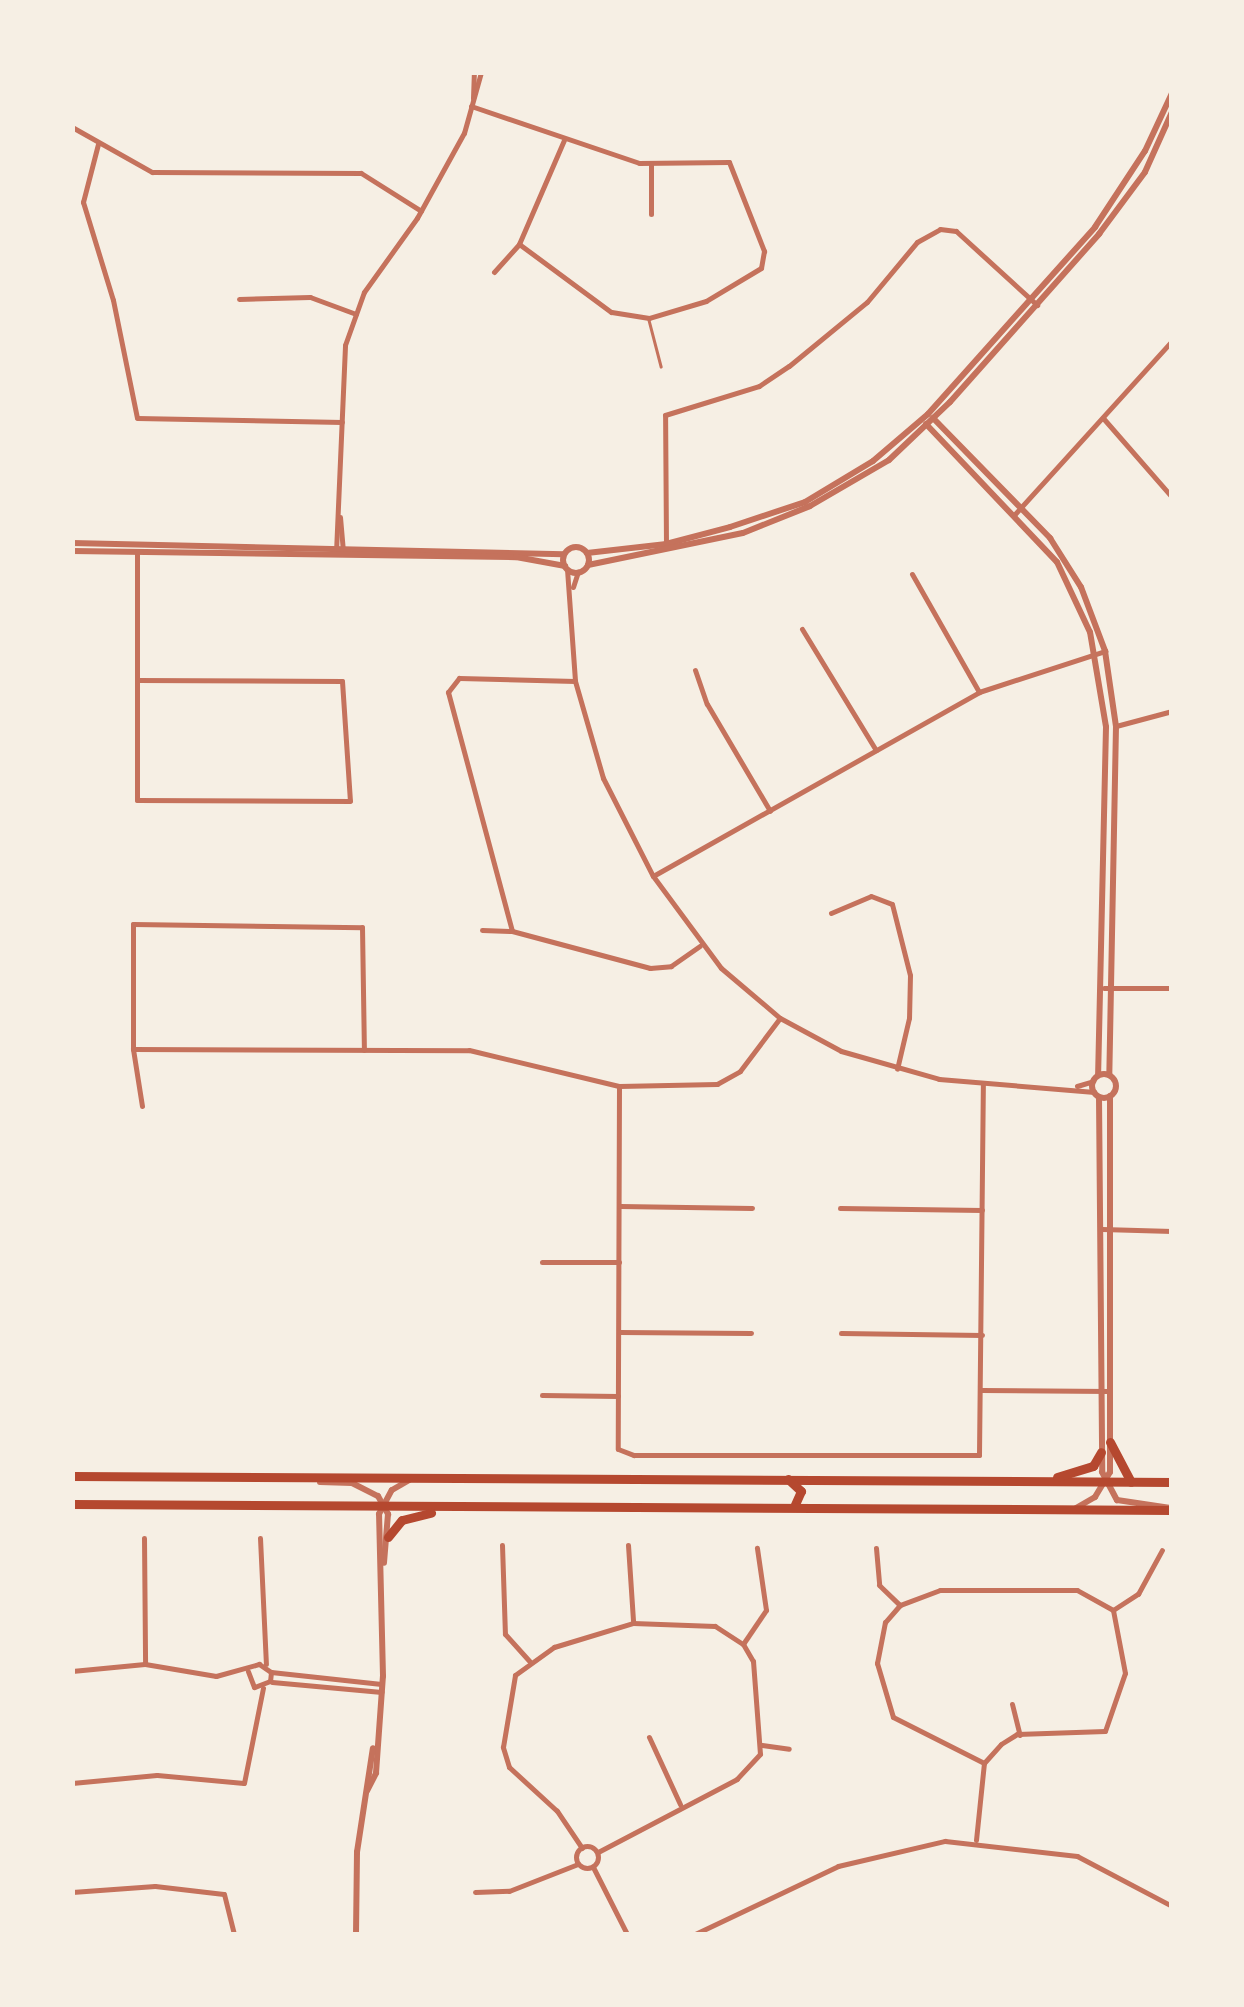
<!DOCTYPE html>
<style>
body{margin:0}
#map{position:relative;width:1244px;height:2007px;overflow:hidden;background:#f6efe4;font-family:"Exo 2",sans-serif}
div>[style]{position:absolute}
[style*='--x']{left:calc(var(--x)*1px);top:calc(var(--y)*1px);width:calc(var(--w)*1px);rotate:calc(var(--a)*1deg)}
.service>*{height:2.5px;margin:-1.25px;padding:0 1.25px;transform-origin:1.25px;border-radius:1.25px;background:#c5725c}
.minor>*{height:5px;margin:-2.5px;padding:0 2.5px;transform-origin:2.5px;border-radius:2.5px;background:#c5725c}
.minor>.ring{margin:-2.5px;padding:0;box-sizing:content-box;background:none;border:5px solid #c5725c;border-radius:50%}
.tertiary>*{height:6px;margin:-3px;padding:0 3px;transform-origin:3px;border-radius:3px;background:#c5725c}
.tertiary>.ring{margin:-3px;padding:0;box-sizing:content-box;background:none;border:6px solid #c5725c;border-radius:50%}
.primary>*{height:9px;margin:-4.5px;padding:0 4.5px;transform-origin:4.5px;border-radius:4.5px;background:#b5482f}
span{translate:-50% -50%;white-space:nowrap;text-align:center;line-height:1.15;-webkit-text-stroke:10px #f6efe4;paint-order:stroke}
.frame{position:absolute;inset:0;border:75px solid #f6efe4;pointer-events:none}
</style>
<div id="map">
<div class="service">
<div style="--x:649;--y:320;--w:48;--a:75.4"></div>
</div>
<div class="minor">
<div style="--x:473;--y:98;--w:26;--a:-88"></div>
<div style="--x:471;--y:106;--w:177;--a:18.7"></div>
<div style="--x:639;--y:163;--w:90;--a:-0.6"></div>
<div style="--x:729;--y:162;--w:96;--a:68.5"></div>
<div style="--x:764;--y:251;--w:17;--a:100"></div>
<div style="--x:761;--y:268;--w:64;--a:149"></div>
<div style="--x:706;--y:301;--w:59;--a:163.4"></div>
<div style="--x:649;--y:318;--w:38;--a:-171"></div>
<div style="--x:611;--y:312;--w:114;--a:-143.5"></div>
<div style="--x:519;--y:244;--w:113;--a:-66.6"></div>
<div style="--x:72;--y:127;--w:92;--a:29.4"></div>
<div style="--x:152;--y:172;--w:209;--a:0.3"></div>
<div style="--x:361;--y:173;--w:71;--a:32.3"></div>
<div style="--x:98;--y:144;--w:60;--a:104.5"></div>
<div style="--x:83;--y:202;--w:102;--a:73"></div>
<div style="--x:113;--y:300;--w:120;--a:78.5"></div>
<div style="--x:137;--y:418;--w:205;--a:1.1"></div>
<div style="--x:651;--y:214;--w:50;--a:-90"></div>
<div style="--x:494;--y:272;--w:38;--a:-48"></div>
<div style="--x:239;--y:299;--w:71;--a:-1.6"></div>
<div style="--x:310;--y:297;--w:49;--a:20.3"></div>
<div style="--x:1103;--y:418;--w:105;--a:48.9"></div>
<div style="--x:1014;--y:515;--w:235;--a:-47.8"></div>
<div style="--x:340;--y:517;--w:36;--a:85"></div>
<div style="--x:666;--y:545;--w:130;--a:-90.4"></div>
<div style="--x:665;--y:415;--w:98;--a:-17.1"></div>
<div style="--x:759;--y:386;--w:36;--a:-34"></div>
<div style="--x:789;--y:366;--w:101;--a:-39.4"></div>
<div style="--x:867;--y:302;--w:78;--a:-50.2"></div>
<div style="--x:917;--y:242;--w:26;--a:-29"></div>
<div style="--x:940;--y:229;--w:16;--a:7"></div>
<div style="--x:956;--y:231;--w:110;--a:42.4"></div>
<div style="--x:336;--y:552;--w:207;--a:-87.5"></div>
<div style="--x:345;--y:345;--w:56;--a:-70.3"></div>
<div style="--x:364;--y:292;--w:91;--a:-54.4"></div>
<div style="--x:417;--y:218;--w:97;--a:-61.1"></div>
<div style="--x:464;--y:133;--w:63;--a:-74.4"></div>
<div style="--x:567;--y:569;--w:112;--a:85.9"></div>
<div style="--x:575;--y:681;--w:101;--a:73.9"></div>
<div style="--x:603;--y:778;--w:110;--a:63"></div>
<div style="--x:653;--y:876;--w:114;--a:53.5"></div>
<div style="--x:721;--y:968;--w:77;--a:40.3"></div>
<div style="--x:780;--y:1018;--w:69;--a:28.4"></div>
<div style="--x:841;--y:1051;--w:102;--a:15.9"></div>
<div style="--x:939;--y:1079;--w:156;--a:4.8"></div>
<div style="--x:912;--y:574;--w:136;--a:60.4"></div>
<div style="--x:573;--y:587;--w:16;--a:-72"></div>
<div style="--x:802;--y:629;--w:142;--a:58.6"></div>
<div style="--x:695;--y:670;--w:36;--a:71"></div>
<div style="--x:707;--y:704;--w:124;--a:59.5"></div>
<div style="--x:137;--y:680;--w:205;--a:0.3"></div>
<div style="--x:342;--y:681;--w:120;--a:86.2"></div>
<div style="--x:350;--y:801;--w:213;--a:-179.7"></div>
<div style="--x:137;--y:800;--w:248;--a:-90"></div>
<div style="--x:575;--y:681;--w:116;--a:-178.5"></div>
<div style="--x:459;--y:678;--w:18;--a:128"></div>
<div style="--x:448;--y:692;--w:247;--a:75"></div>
<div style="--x:512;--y:931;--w:143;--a:15"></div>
<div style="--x:650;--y:968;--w:21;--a:-5"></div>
<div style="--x:671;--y:966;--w:35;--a:-35"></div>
<div style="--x:1116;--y:726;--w:58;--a:-15"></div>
<div style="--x:653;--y:876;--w:374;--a:-29.4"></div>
<div style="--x:979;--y:692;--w:133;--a:-18"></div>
<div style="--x:831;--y:913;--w:43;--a:-23"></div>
<div style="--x:871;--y:896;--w:22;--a:21"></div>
<div style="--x:892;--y:904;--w:73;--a:75.8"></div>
<div style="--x:910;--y:975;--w:43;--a:91.3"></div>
<div style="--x:909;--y:1018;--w:52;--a:103.2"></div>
<div style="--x:482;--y:930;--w:30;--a:2"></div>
<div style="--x:1104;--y:988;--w:68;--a:0"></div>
<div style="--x:133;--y:1049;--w:336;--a:0.2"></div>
<div style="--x:469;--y:1050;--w:154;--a:13.5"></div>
<div style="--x:619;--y:1086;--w:98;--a:-1.2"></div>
<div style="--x:717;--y:1084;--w:26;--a:-29"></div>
<div style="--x:740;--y:1071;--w:66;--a:-53"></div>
<div style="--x:619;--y:1086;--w:363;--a:90.2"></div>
<div style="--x:618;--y:1449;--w:17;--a:21"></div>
<div style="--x:634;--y:1455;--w:345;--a:0"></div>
<div style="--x:979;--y:1455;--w:371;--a:-89.4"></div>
<div style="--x:1077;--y:1086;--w:17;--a:-17"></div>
<div style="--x:142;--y:1106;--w:58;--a:-99"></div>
<div style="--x:133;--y:1049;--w:125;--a:-90"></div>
<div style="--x:133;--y:924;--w:229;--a:0.8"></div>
<div style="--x:362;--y:927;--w:123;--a:89.1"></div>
<div style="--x:620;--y:1206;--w:132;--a:0.9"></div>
<div style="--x:840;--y:1208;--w:142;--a:0.8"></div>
<div style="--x:1102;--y:1229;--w:70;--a:1.6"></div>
<div style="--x:542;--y:1262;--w:77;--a:0"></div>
<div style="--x:619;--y:1332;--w:132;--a:0.4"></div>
<div style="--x:841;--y:1333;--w:141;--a:0.8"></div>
<div style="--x:981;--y:1390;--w:128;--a:0.4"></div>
<div style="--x:542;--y:1395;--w:76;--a:0.8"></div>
<div style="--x:144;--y:1538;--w:126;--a:89.5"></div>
<div style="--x:260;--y:1538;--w:126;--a:87.3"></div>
<div style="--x:502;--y:1545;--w:89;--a:88.1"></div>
<div style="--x:505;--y:1634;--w:36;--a:48"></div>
<div style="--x:628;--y:1545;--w:76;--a:86.2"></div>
<div style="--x:876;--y:1548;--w:37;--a:85"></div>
<div style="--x:879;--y:1585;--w:29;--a:44"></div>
<div style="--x:1113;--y:1610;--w:30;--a:-33"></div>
<div style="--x:1138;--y:1594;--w:50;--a:-61.4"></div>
<div style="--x:743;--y:1644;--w:41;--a:-55.9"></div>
<div style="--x:766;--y:1610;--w:63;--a:-98.3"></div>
<div style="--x:72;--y:1671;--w:73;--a:-5.5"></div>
<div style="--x:145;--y:1664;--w:72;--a:9.6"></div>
<div style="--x:216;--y:1676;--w:45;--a:-15.6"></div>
<div style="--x:259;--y:1664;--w:14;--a:34"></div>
<div style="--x:271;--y:1672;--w:9;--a:96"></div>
<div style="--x:270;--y:1681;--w:17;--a:159"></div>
<div style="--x:254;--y:1687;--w:17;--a:-111"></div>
<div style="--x:271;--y:1672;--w:111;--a:6.2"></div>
<div style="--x:272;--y:1682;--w:110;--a:5.2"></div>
<div style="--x:1012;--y:1704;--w:32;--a:76"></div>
<div style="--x:649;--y:1737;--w:74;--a:65.2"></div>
<div style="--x:762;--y:1745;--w:27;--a:8"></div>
<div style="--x:72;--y:1783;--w:85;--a:-5.4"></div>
<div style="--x:157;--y:1775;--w:87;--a:5.3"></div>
<div style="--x:244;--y:1783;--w:97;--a:-78.7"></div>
<div style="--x:976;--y:1840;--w:77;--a:-84.1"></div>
<div style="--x:984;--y:1763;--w:25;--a:-48"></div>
<div style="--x:1001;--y:1744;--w:19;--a:-32"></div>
<div style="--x:1017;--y:1734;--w:88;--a:-2"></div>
<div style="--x:1105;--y:1731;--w:61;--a:-71"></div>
<div style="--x:1125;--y:1673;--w:64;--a:-100.8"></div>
<div style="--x:1113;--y:1610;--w:41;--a:-150.9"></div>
<div style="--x:1077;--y:1590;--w:137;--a:180"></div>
<div style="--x:940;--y:1590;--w:43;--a:159.4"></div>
<div style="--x:900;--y:1605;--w:23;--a:131"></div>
<div style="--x:885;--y:1622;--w:42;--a:101"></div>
<div style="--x:877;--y:1663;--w:56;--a:73.5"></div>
<div style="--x:893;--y:1717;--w:102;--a:26.8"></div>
<div class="ring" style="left:576px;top:1846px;width:17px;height:17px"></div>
<div style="--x:582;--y:1848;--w:45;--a:-124"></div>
<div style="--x:557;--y:1811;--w:65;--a:-137.5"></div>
<div style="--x:509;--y:1767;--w:21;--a:-107"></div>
<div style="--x:503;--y:1747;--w:73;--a:-80.5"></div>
<div style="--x:515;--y:1675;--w:48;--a:-35.7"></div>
<div style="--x:554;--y:1647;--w:83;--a:-16.9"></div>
<div style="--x:633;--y:1623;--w:82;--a:2.1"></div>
<div style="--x:715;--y:1626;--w:33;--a:33"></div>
<div style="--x:743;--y:1644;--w:20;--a:60"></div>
<div style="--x:753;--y:1661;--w:93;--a:85.7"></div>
<div style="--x:760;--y:1754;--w:34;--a:133"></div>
<div style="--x:737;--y:1779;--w:157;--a:152.3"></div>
<div style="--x:593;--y:1867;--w:75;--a:63.1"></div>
<div style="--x:72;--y:1892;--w:83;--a:-4.1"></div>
<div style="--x:155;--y:1886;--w:69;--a:6.6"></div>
<div style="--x:224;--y:1894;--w:41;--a:76"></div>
<div style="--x:475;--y:1892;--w:34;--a:-2"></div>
<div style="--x:509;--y:1891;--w:74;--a:-21.4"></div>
<div style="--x:695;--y:1934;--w:158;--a:-25.4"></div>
<div style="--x:838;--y:1866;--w:110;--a:-13.2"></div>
<div style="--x:945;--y:1841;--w:133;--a:6.5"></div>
<div style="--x:1077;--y:1856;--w:107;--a:27.8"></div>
</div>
<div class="tertiary">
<div style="--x:933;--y:418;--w:168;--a:45.7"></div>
<div style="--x:1050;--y:538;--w:58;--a:57.7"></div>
<div style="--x:1081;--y:587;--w:68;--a:69.4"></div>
<div style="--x:1105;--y:651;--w:76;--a:81.7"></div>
<div style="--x:1116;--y:726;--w:349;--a:91.1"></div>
<div style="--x:926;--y:424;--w:190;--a:46.5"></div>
<div style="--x:1057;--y:562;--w:77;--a:64.8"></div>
<div style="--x:1090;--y:632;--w:96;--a:80.4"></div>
<div style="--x:1106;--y:727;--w:348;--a:91.3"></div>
<div style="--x:72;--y:543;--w:492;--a:1.3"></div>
<div class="ring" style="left:563px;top:547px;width:20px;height:20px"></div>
<div style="--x:72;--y:551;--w:444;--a:0.8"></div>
<div style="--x:516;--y:557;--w:50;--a:10.4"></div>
<div style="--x:587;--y:553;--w:80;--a:-6.5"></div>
<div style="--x:666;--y:544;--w:66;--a:-14.9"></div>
<div style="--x:730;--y:527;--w:79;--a:-18.4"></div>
<div style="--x:805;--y:502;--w:79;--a:-31.1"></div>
<div style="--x:873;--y:461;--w:72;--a:-40.5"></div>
<div style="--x:928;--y:414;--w:251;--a:-48.2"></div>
<div style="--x:1095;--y:227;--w:91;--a:-56.7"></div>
<div style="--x:1145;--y:151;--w:64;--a:-65"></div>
<div style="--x:588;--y:565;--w:158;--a:-11.7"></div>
<div style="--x:743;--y:533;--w:72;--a:-21.9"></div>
<div style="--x:810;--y:506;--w:91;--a:-30.2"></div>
<div style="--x:889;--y:460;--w:84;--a:-43.6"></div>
<div style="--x:950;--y:402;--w:225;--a:-48.4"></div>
<div style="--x:1099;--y:234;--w:77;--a:-53.4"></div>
<div style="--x:1145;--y:172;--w:66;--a:-65.8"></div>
<div class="ring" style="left:1092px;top:1074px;width:18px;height:18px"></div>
<div style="--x:1099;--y:1097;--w:375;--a:89.5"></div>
<div style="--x:1102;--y:1472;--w:32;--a:62"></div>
<div style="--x:1117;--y:1500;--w:54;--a:8.6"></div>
<div style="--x:320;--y:1482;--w:32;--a:2"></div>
<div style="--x:352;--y:1483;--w:29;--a:27"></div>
<div style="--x:378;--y:1496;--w:21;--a:61"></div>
<div style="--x:388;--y:1514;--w:49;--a:94.7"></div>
<div style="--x:1076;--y:1508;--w:22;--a:-30"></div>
<div style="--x:1095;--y:1497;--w:29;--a:-59"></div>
<div style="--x:1110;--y:1472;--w:376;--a:-90"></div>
<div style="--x:367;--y:1791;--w:20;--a:-63"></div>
<div style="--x:376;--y:1773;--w:97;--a:-85.9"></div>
<div style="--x:383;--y:1676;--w:162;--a:-91.4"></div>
<div style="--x:379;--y:1514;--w:27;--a:-62"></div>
<div style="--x:392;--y:1490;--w:20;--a:-30"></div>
<div style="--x:356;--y:1934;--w:82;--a:-89.3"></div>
<div style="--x:357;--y:1852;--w:105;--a:-81.3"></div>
</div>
<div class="primary">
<div style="--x:1110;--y:1442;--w:45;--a:62.3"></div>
<div style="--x:72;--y:1476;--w:1100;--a:0.31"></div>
<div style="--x:1057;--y:1477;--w:38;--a:-17"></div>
<div style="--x:1093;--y:1466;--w:16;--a:-60"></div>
<div style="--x:788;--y:1479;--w:18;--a:43"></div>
<div style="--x:801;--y:1491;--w:17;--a:114"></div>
<div style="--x:72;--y:1504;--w:1100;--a:0.31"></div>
<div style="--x:388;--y:1537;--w:22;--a:-51"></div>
<div style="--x:402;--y:1520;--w:30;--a:-14"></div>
</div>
<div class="frame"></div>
</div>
